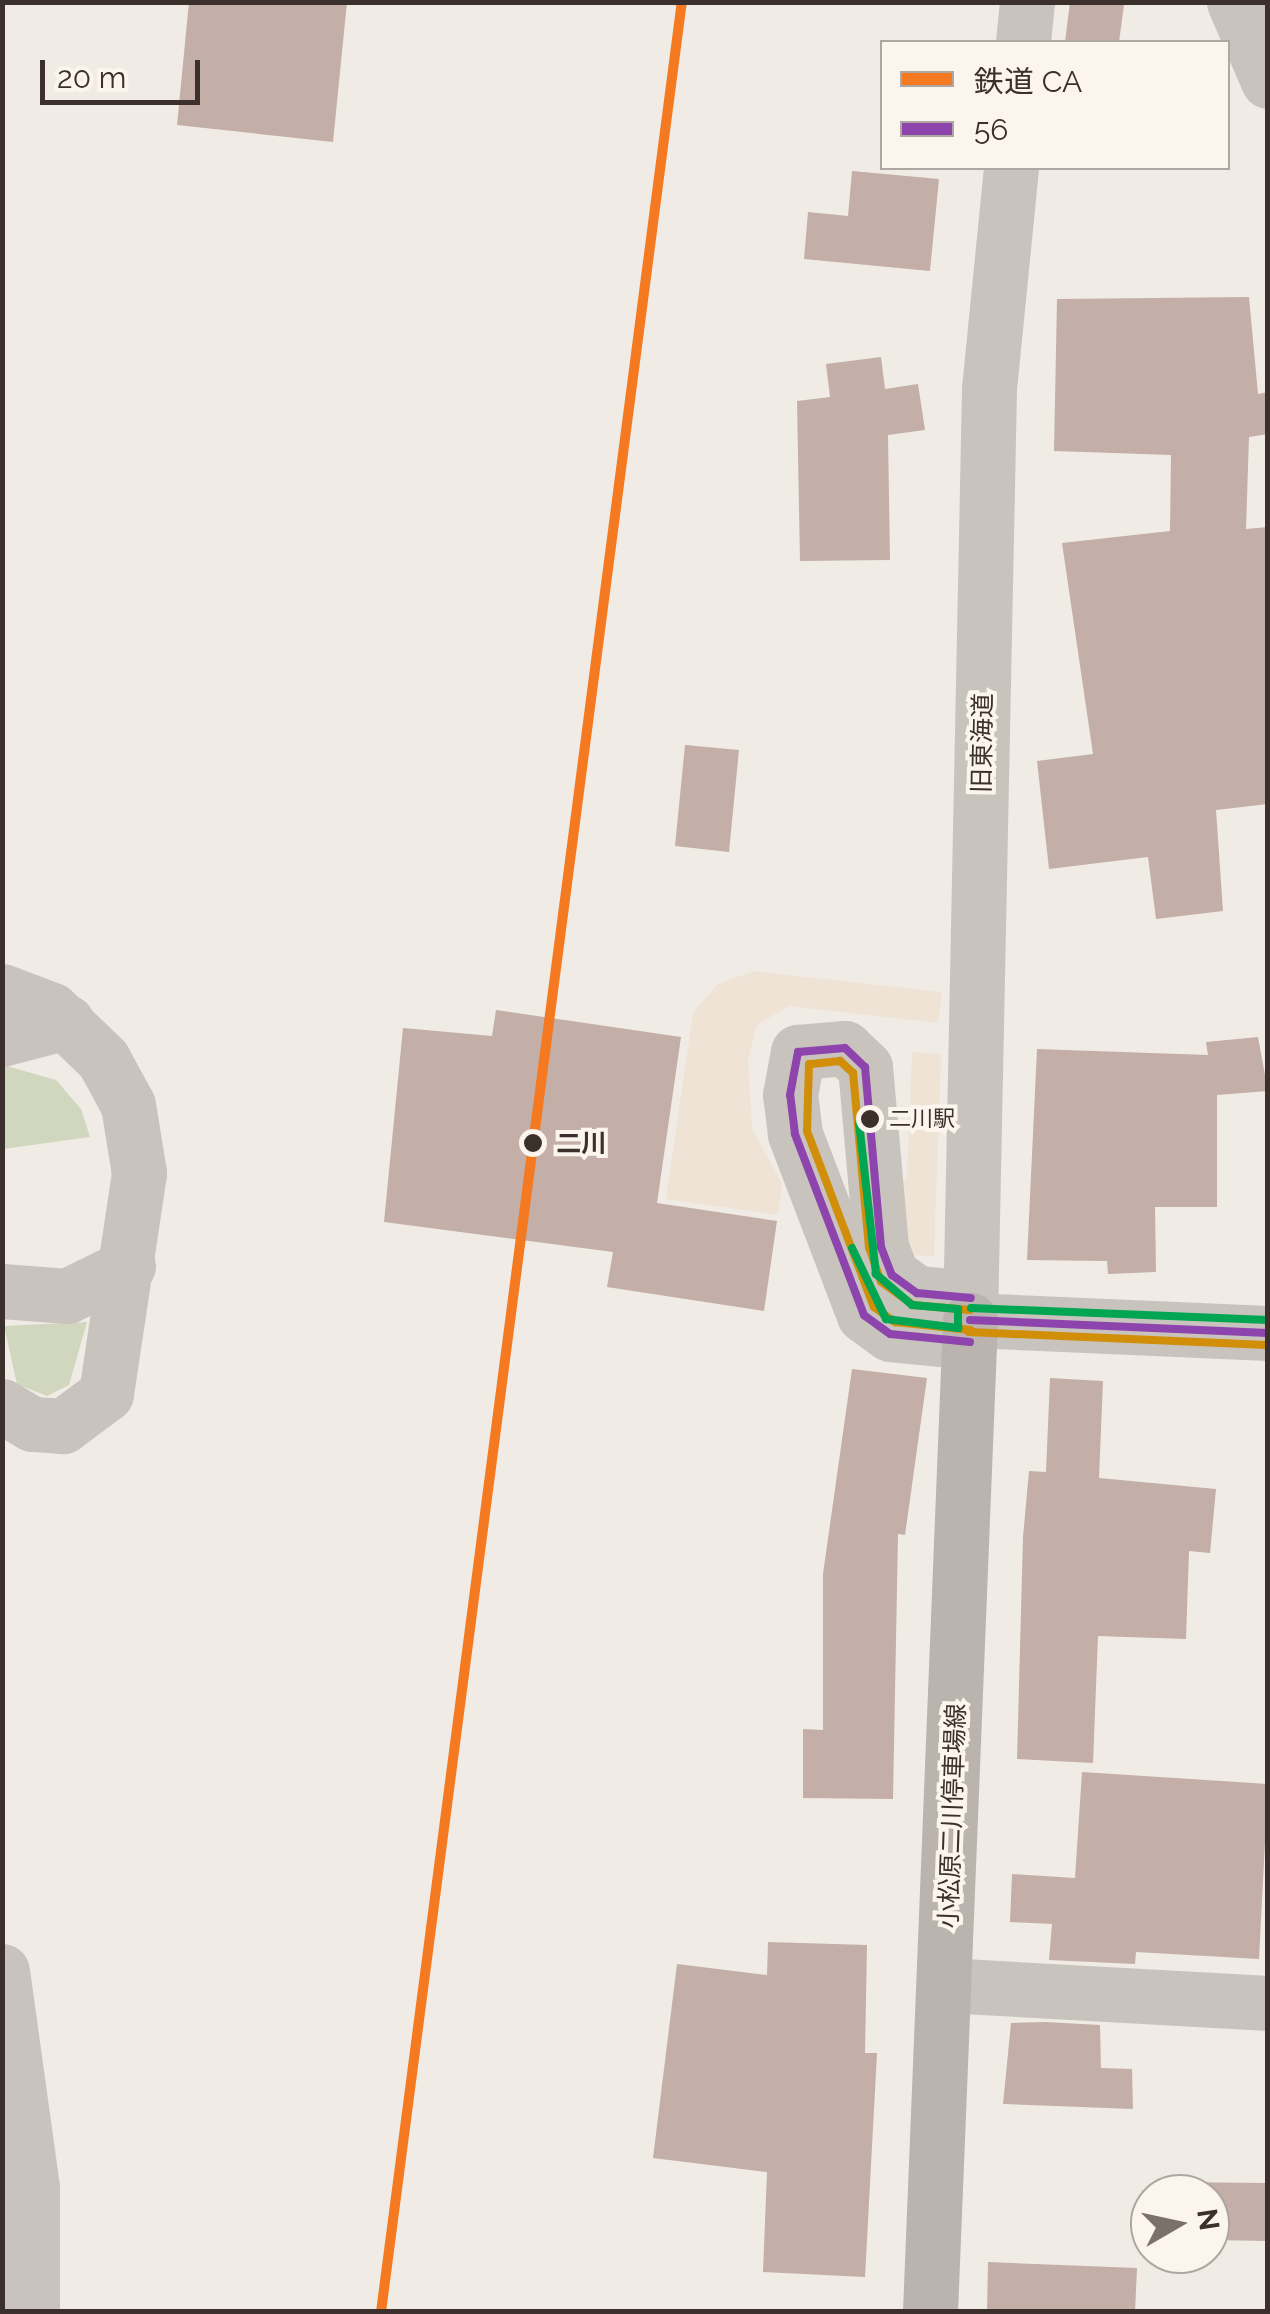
<!DOCTYPE html>
<meta charset="utf-8">
<style>
body{margin:0}
#map{position:relative;width:1270px;height:2314px;overflow:hidden;background:#f0ebe5;font-family:Raleway,"Noto Sans JP",sans-serif}
div>[style]{position:absolute}
[style*='--x']{left:calc(var(--x)*1px);top:calc(var(--y)*1px);width:calc(var(--w)*1px);rotate:calc(var(--a)*1deg)}
.green>*{inset:0;background:#d1d6bf}
.plaza>*{inset:0;background:#eee3d5}
.building>*{inset:0;background:#c3afa7}
.minor>*{height:55px;margin:-27.5px;padding:0 27.5px;transform-origin:27.5px;border-radius:27.5px;background:#c9c3be}
.tertiary>*{height:55px;margin:-27.5px;padding:0 27.5px;transform-origin:27.5px;border-radius:27.5px;background:#c9c3be}
.secondary>*{height:55px;margin:-27.5px;padding:0 27.5px;transform-origin:27.5px;border-radius:27.5px;background:#bab3ae}
.bus-1>*{height:8px;margin:-4px;padding:0 4px;transform-origin:4px;border-radius:4px;background:#8e44ad}
.bus-2>*{height:8px;margin:-4px;padding:0 4px;transform-origin:4px;border-radius:4px;background:#d18e09}
.bus-3>*{height:8px;margin:-4px;padding:0 4px;transform-origin:4px;border-radius:4px;background:#00a651}
.rail-1>*{height:10px;margin:-5px;padding:0 5px;transform-origin:5px;border-radius:5px;background:#f47921}
.dots>*{width:28px;height:28px;translate:-50% -50%;box-sizing:border-box;border:5px solid #fbf5ee;border-radius:50%}
span{translate:-50% -50%;white-space:nowrap;text-align:center;line-height:1.15;-webkit-text-stroke:8px #fbf5ee;paint-order:stroke}
.bus-label{font-size:22px;color:#3b302b}
.left{translate:0 -50%;text-align:left}
.street-label{font-size:25px;color:#3b302b}
.stop-label{font-size:25px;color:#3b302b;font-weight:700}
.frame{position:absolute;inset:0;border:5px solid #3b302b;pointer-events:none}
.legend{position:absolute;left:880px;top:40px;width:350px;height:130px;box-sizing:border-box;background:#fbf5ee;border:2px solid #aea6a0;margin:0;padding:12px 18px;list-style:none;font-size:30px;color:#3b302b}
.legend li{display:flex;align-items:center;gap:20px;height:50px}
.legend b{width:50px;border:2px solid #aea6a0}
.north{position:absolute;left:1130px;top:2174px;width:100px;height:100px;box-sizing:border-box;background:#fbf5ee;border:2px solid #aea6a0;border-radius:50%;rotate:81deg;font-size:28px;font-weight:700;line-height:40px;text-align:center;color:#3b302b}
.north::after{content:'';display:block;margin:auto;width:35px;height:45px;background:#7a716c;clip-path:polygon(50% 0,100% 100%,50% 72%,0 100%)}
.scale{position:absolute;left:40px;top:60px;width:160px;height:45px;box-sizing:border-box;border:5px solid #3b302b;border-top:0;padding-left:12px;font-size:30px;line-height:35px;white-space:nowrap;color:#3b302b;-webkit-text-stroke:8px #fbf5ee;paint-order:stroke}
</style>
<div id="map">
<div class="green">
<div style="clip-path:polygon(3px 1065px,56px 1080px,81px 1109px,90px 1137px,3px 1149px)"></div>
<div style="clip-path:polygon(87px 1322px,69px 1385px,47px 1396px,17px 1384px,4px 1326px)"></div>
</div>
<div class="plaza">
<div style="clip-path:polygon(754px 971px,942px 992px,938px 1023px,789px 1006px,757px 1025px,748px 1060px,752px 1129px,782px 1183px,778px 1215px,666px 1199px,693px 1013px,718px 984px)"></div>
<div style="clip-path:polygon(912px 1052px,941px 1054px,934px 1256px,906px 1255px,897px 1190px,907px 1176px)"></div>
</div>
<div class="building">
<div style="clip-path:polygon(189px 2px,347px 2px,333px 142px,177px 125px)"></div>
<div style="clip-path:polygon(1070px 2px,1124px 5px,1119px 42px,1065px 42px)"></div>
<div style="clip-path:polygon(852px 171px,939px 179px,930px 271px,804px 259px,808px 212px,848px 216px)"></div>
<div style="clip-path:polygon(1249px 297px,1258px 394px,1268px 392px,1268px 434px,1249px 437px,1246px 529px,1268px 527px,1268px 804px,1216px 810px,1223px 911px,1156px 919px,1148px 857px,1049px 869px,1037px 761px,1093px 754px,1062px 543px,1170px 531px,1171px 455px,1054px 451px,1057px 299px)"></div>
<div style="clip-path:polygon(881px 357px,885px 389px,918px 384px,925px 430px,888px 435px,890px 560px,800px 561px,797px 401px,830px 397px,826px 364px)"></div>
<div style="clip-path:polygon(685px 745px,739px 750px,729px 852px,675px 846px)"></div>
<div style="clip-path:polygon(496px 1010px,681px 1037px,657px 1203px,777px 1221px,764px 1311px,607px 1287px,613px 1252px,384px 1222px,403px 1028px,492px 1036px)"></div>
<div style="clip-path:polygon(1258px 1037px,1268px 1091px,1217px 1095px,1217px 1207px,1155px 1207px,1156px 1272px,1108px 1274px,1107px 1261px,1027px 1260px,1037px 1049px,1208px 1055px,1206px 1042px)"></div>
<div style="clip-path:polygon(852px 1369px,927px 1378px,905px 1535px,898px 1534px,893px 1799px,803px 1798px,803px 1729px,823px 1730px,823px 1574px)"></div>
<div style="clip-path:polygon(1050px 1378px,1103px 1381px,1099px 1478px,1216px 1489px,1210px 1553px,1189px 1551px,1186px 1639px,1098px 1636px,1093px 1763px,1017px 1759px,1023px 1537px,1029px 1471px,1046px 1472px)"></div>
<div style="clip-path:polygon(1082px 1772px,1268px 1784px,1259px 1959px,1136px 1952px,1135px 1964px,1049px 1960px,1052px 1924px,1010px 1922px,1012px 1874px,1075px 1878px)"></div>
<div style="clip-path:polygon(768px 1942px,867px 1945px,865px 2053px,877px 2053px,865px 2277px,763px 2272px,767px 2172px,653px 2158px,677px 1964px,767px 1975px)"></div>
<div style="clip-path:polygon(1045px 2022px,1100px 2025px,1101px 2068px,1132px 2069px,1133px 2109px,1003px 2104px,1011px 2023px)"></div>
<div style="clip-path:polygon(1167px 2182px,1268px 2183px,1268px 2241px,1210px 2240px,1210px 2194px,1167px 2194px)"></div>
<div style="clip-path:polygon(988px 2262px,1137px 2268px,1135px 2312px,987px 2312px)"></div>
</div>
<div class="minor">
<div style="--x:1234;--y:2;--w:86;--a:66.7"></div>
<div style="--x:970;--y:1342;--w:80;--a:-174.3"></div>
<div style="--x:890;--y:1334;--w:32;--a:-144"></div>
<div style="--x:864;--y:1315;--w:194;--a:-110.9"></div>
<div style="--x:795;--y:1134;--w:39;--a:-97"></div>
<div style="--x:790;--y:1095;--w:44;--a:-79.5"></div>
<div style="--x:798;--y:1052;--w:47;--a:-4.9"></div>
<div style="--x:845;--y:1048;--w:28;--a:44"></div>
<div style="--x:865;--y:1067;--w:181;--a:84.9"></div>
<div style="--x:881;--y:1247;--w:30;--a:69"></div>
<div style="--x:892;--y:1275;--w:31;--a:36"></div>
<div style="--x:917;--y:1293;--w:54;--a:5.3"></div>
<div style="--x:2;--y:1971;--w:219;--a:82.1"></div>
<div style="--x:32;--y:2188;--w:124;--a:90"></div>
<div style="--x:945;--y:1985;--w:324;--a:3.2"></div>
</div>
<div class="tertiary">
<div style="--x:1023;--y:42;--w:40;--a:-84.3"></div>
<div style="--x:1011;--y:168;--w:222;--a:95.7"></div>
<div style="--x:989;--y:389;--w:931;--a:91.17"></div>
<div style="--x:970;--y:1320;--w:298;--a:2.5"></div>
<div style="--x:2;--y:991;--w:53;--a:20.8"></div>
<div style="--x:52;--y:1010;--w:71;--a:43.9"></div>
<div style="--x:103;--y:1059;--w:52;--a:61.5"></div>
<div style="--x:128;--y:1105;--w:69;--a:80.8"></div>
<div style="--x:139;--y:1173;--w:223;--a:98.5"></div>
<div style="--x:106;--y:1394;--w:54;--a:143.3"></div>
<div style="--x:63;--y:1426;--w:31;--a:-176"></div>
<div style="--x:32;--y:1424;--w:35;--a:-149"></div>
<div style="--x:2;--y:1039;--w:67;--a:-14.7"></div>
<div style="--x:2;--y:1291;--w:65;--a:4.4"></div>
<div style="--x:67;--y:1296;--w:68;--a:-26.2"></div>
</div>
<div class="secondary">
<div style="--x:930;--y:2312;--w:993;--a:-87.69"></div>
</div>
<div class="bus-1">
<div style="--x:970;--y:1320;--w:298;--a:2.5"></div>
<div style="--x:970;--y:1342;--w:80;--a:-174.3"></div>
<div style="--x:890;--y:1334;--w:32;--a:-144"></div>
<div style="--x:864;--y:1315;--w:194;--a:-110.9"></div>
<div style="--x:795;--y:1134;--w:39;--a:-97"></div>
<div style="--x:790;--y:1095;--w:44;--a:-79.5"></div>
<div style="--x:798;--y:1052;--w:47;--a:-4.9"></div>
<div style="--x:845;--y:1048;--w:28;--a:44"></div>
<div style="--x:865;--y:1067;--w:181;--a:84.9"></div>
<div style="--x:881;--y:1247;--w:30;--a:69"></div>
<div style="--x:892;--y:1275;--w:31;--a:36"></div>
<div style="--x:917;--y:1293;--w:54;--a:5.3"></div>
</div>
<div class="bus-2">
<div style="--x:970;--y:1310;--w:57;--a:-175"></div>
<div style="--x:913;--y:1305;--w:39;--a:-144"></div>
<div style="--x:881;--y:1282;--w:36;--a:-109"></div>
<div style="--x:869;--y:1248;--w:176;--a:-95.2"></div>
<div style="--x:853;--y:1073;--w:18;--a:-137"></div>
<div style="--x:840;--y:1061;--w:31;--a:174"></div>
<div style="--x:809;--y:1064;--w:67;--a:91.7"></div>
<div style="--x:807;--y:1131;--w:188;--a:69.2"></div>
<div style="--x:874;--y:1307;--w:26;--a:36"></div>
<div style="--x:895;--y:1322;--w:76;--a:6"></div>
<div style="--x:969;--y:1332;--w:298;--a:2.5"></div>
</div>
<div class="bus-3">
<div style="--x:852;--y:1248;--w:79;--a:64.4"></div>
<div style="--x:886;--y:1319;--w:73;--a:7.1"></div>
<div style="--x:958;--y:1328;--w:19;--a:-90"></div>
<div style="--x:958;--y:1309;--w:46;--a:-175"></div>
<div style="--x:912;--y:1305;--w:48;--a:-139.3"></div>
<div style="--x:876;--y:1274;--w:152;--a:-96.4"></div>
<div style="--x:971;--y:1308;--w:297;--a:2.3"></div>
</div>
<div class="rail-1">
<div style="--x:381;--y:2312;--w:2330;--a:-82.58"></div>
</div>
<div class="dots">
<div style="left:870px;top:1119px;background:#3b302b"></div>
<div style="left:533px;top:1143px;background:#3b302b"></div>
</div>
<div class="bus-label">
<span class="left" style="left:889px;top:1119px">二川駅</span>
</div>
<div class="street-label">
<span style="left:982px;top:743px;rotate:-89deg">旧東海道</span>
<span style="left:952px;top:1816px;rotate:-88deg">小松原二川停車場線</span>
</div>
<div class="stop-label">
<span class="left" style="left:556px;top:1143px">二川</span>
</div>
<div class="frame"></div>
<ul class="legend">
<li><b style="height:12px;background:#f47921"></b>鉄道 CA</li>
<li><b style="height:12px;background:#8e44ad"></b>56</li>
</ul>
<div class="north">N</div>
<div class="scale">20 m</div>
</div>
